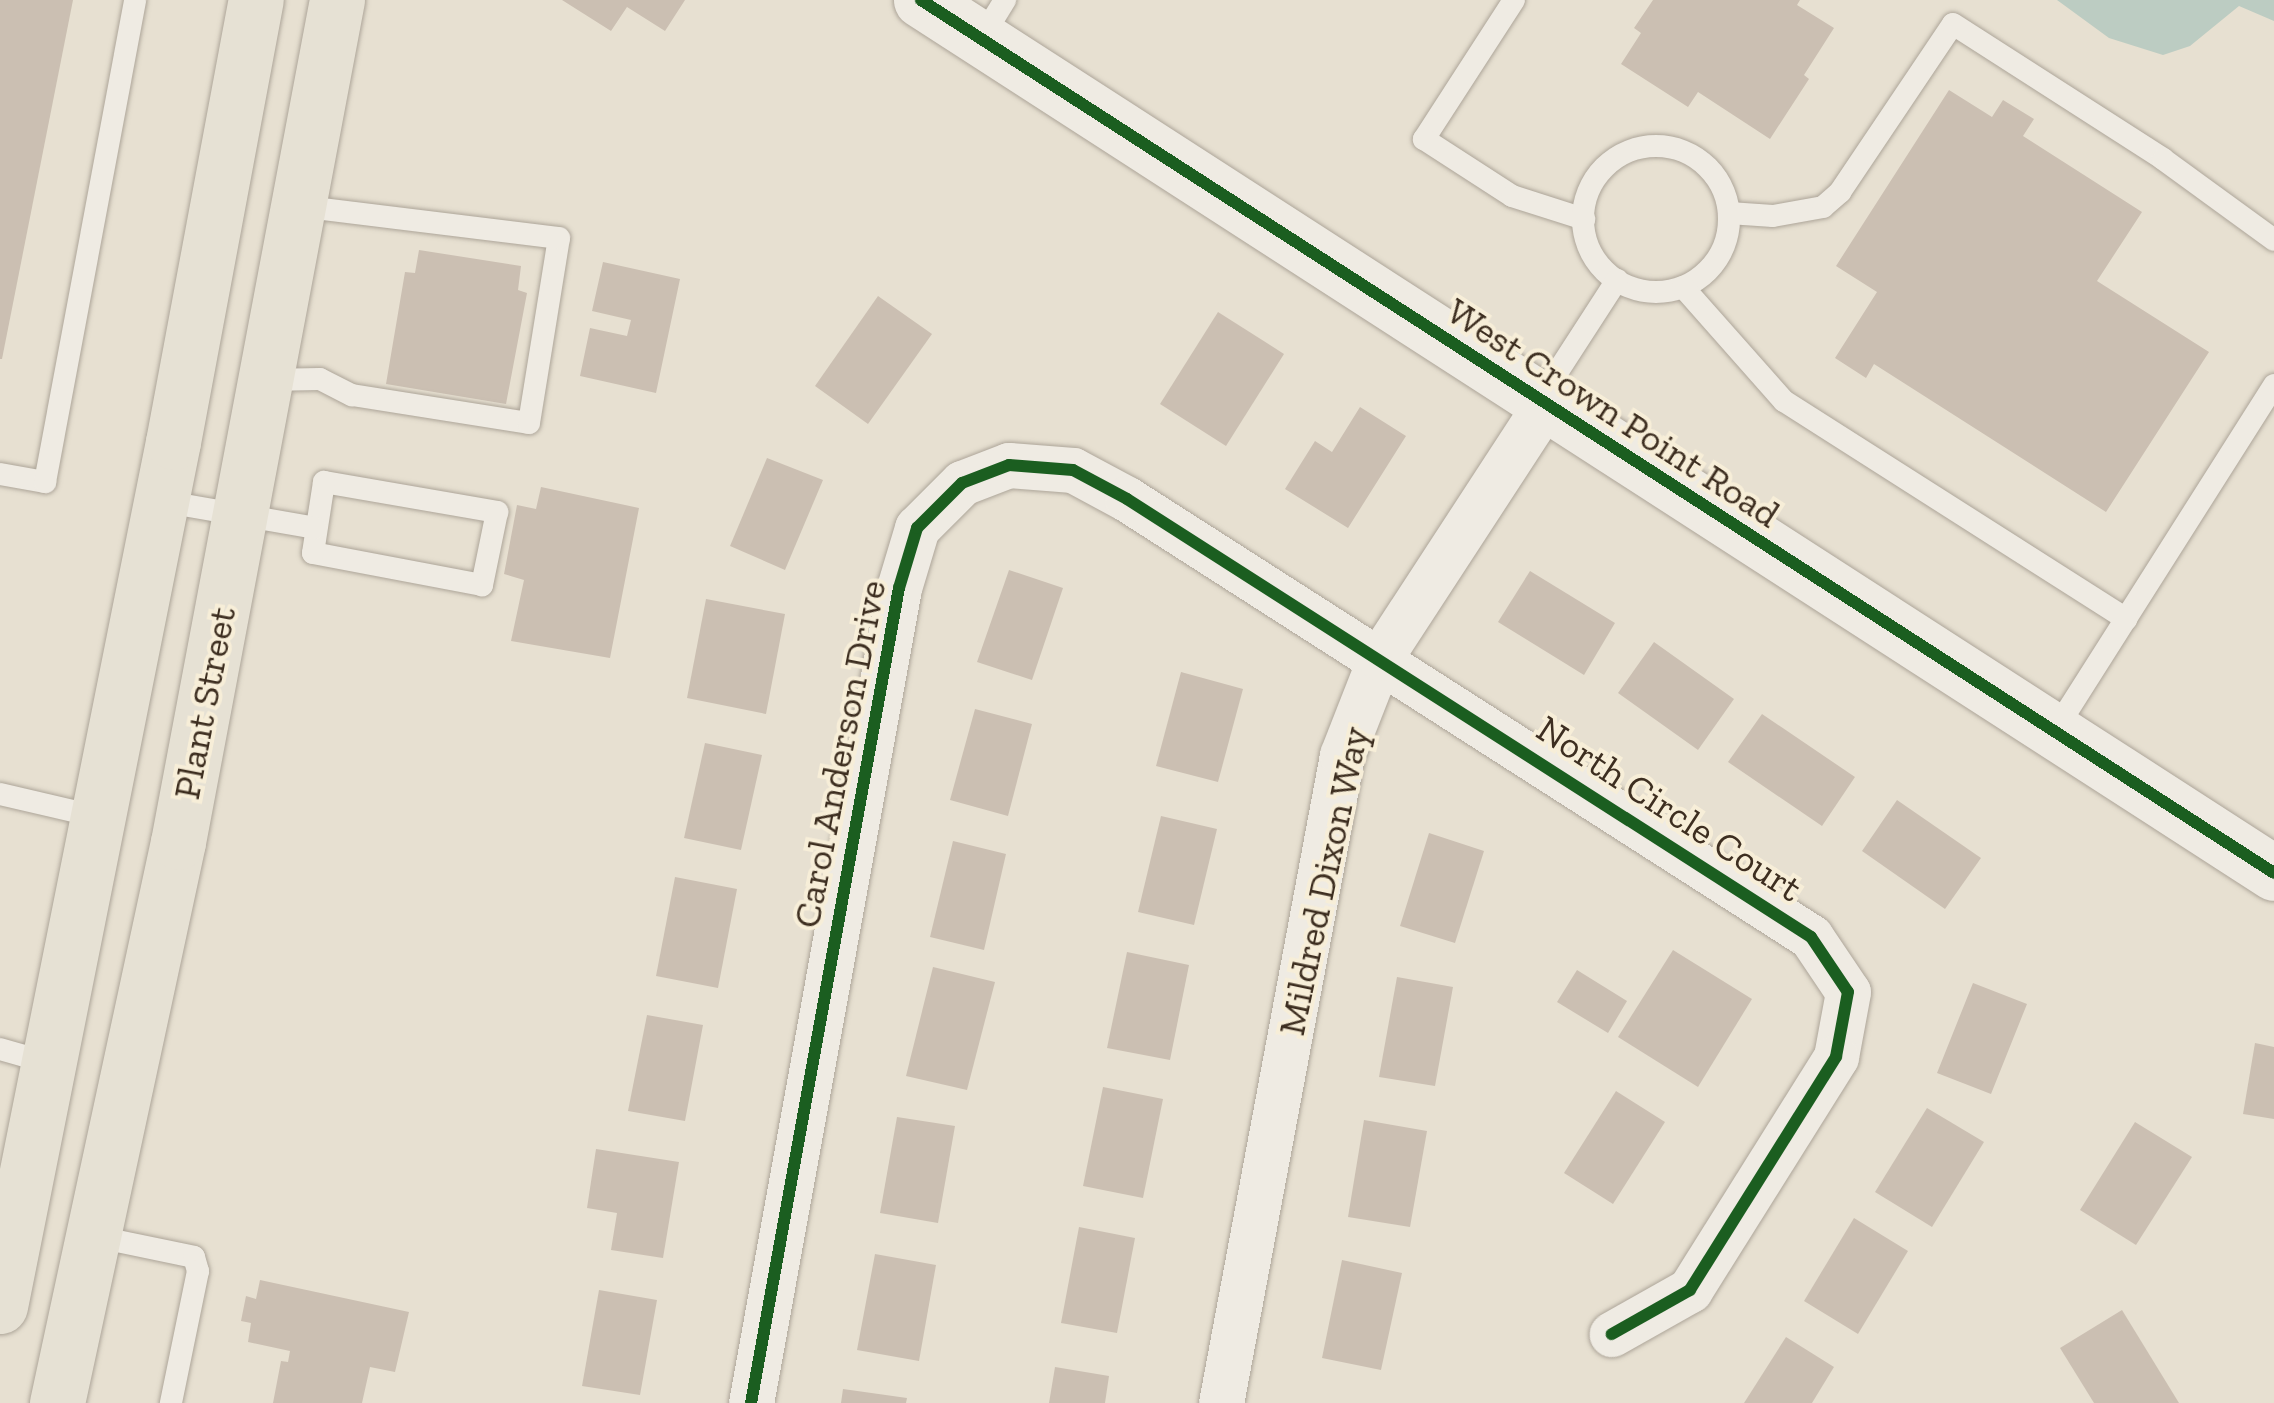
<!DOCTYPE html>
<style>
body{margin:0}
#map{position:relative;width:2274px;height:1403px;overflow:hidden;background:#e7e0d1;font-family:"Zilla Slab",serif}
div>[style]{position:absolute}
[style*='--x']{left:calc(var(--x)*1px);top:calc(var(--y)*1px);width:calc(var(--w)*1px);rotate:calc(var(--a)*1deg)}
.water>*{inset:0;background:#bcccc2}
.building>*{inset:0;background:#cbbfb2}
.roads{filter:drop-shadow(0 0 2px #ada599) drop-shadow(0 0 2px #ada599)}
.lane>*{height:22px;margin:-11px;padding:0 11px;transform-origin:11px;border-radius:11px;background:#efebe3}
.lane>.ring{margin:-11px;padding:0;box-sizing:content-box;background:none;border:22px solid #efebe3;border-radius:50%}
.street>*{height:45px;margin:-22.5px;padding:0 22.5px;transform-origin:22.5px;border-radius:22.5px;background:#efebe3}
.secondary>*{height:55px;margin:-27.5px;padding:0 27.5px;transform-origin:27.5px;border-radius:27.5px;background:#efebe3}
.primary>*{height:55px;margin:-27.5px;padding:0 27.5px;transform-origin:27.5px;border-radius:27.5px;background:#e6e1d4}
.cycleway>*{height:12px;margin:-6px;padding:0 6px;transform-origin:6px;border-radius:6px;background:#1b5e20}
span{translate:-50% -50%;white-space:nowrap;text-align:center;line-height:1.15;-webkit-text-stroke:8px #f7eed8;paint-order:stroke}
.street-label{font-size:38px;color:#3d2e20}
</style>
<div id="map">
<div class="water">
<div style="clip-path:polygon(2057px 0,2274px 0,2274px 21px,2239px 6px,2190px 46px,2163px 55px,2109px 38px)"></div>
</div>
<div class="building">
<div style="clip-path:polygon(0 0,73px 0,2px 359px,0 359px)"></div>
<div style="clip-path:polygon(562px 0,685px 0,665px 31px,627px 7px,611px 31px)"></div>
<div style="clip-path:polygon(1653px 0,1800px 0,1797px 5px,1834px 28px,1804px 75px,1809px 79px,1770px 139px,1698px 92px,1688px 107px,1621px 64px,1641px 33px,1634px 28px)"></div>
<div style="clip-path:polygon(1949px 90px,1992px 117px,2003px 100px,2034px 119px,2023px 136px,2142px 212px,2097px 281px,2209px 352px,2106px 512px,1874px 364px,1866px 378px,1835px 358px,1877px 292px,1836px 266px)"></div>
<div style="clip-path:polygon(419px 250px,521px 266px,518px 290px,527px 293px,506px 404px,386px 384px,405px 272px,415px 273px)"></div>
<div style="clip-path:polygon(603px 262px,680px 279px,656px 393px,580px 376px,590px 328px,627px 336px,631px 320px,592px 311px)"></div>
<div style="clip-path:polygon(878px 296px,932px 334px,868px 424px,815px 386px)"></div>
<div style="clip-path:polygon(1218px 312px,1284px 354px,1226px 446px,1160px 404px)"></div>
<div style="clip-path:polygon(1360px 407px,1406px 436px,1348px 528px,1285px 489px,1315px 441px,1332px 452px)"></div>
<div style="clip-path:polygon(767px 458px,823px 480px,785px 570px,730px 546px)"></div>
<div style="clip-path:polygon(541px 487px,639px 508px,610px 658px,511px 641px,524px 580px,504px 574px,517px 505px,536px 509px)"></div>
<div style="clip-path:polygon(1009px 570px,1063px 588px,1032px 680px,977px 662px)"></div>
<div style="clip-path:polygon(1530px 571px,1615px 623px,1584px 675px,1498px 622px)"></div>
<div style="clip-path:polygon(706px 599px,785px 614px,766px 714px,687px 698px)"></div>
<div style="clip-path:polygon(1654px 642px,1734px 699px,1698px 750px,1618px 693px)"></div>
<div style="clip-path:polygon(1181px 672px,1243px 689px,1218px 782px,1156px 766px)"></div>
<div style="clip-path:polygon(975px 709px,1032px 724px,1008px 816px,950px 800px)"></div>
<div style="clip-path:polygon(1762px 714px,1855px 777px,1822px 826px,1728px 762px)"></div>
<div style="clip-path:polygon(705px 743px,762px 755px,741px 850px,684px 838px)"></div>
<div style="clip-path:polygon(1897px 800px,1981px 858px,1945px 909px,1862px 851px)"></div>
<div style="clip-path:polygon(1161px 816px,1217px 829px,1194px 925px,1138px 912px)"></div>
<div style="clip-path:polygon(1429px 833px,1484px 851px,1455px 943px,1400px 926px)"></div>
<div style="clip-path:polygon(953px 841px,1006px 854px,984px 950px,930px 937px)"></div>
<div style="clip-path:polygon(675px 877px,737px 889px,718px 988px,656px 976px)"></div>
<div style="clip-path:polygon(1673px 950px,1752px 999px,1698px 1087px,1618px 1037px)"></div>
<div style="clip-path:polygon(1127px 952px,1189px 965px,1170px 1060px,1107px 1048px)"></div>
<div style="clip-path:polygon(933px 967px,995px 982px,967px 1090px,906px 1076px)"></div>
<div style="clip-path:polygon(1577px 970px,1627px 1001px,1608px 1033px,1557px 1002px)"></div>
<div style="clip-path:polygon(1397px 977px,1453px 987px,1435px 1086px,1379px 1077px)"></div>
<div style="clip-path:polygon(1973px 983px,2027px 1004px,1991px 1094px,1937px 1073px)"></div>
<div style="clip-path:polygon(647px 1015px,703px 1025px,685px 1121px,628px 1111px)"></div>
<div style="clip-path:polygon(2255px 1043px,2274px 1047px,2274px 1119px,2243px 1114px)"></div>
<div style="clip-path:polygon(1103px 1087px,1163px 1099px,1143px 1198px,1083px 1186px)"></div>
<div style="clip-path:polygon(1616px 1091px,1665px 1122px,1613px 1204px,1564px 1173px)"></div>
<div style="clip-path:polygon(1927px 1108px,1984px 1142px,1932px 1227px,1875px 1192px)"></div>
<div style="clip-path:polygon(897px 1117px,955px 1126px,938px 1223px,880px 1213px)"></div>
<div style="clip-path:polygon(1364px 1120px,1427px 1131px,1410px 1227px,1348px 1217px)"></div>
<div style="clip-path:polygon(2135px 1122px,2192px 1157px,2136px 1245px,2080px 1210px)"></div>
<div style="clip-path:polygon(596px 1149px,679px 1162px,663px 1258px,611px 1250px,617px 1213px,587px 1208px)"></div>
<div style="clip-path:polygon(1854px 1218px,1908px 1251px,1858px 1334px,1804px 1301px)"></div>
<div style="clip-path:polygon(1079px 1227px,1135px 1238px,1117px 1333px,1061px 1323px)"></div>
<div style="clip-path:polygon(875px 1254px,936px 1265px,919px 1361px,857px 1350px)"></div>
<div style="clip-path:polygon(1342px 1260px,1402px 1273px,1381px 1370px,1322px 1358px)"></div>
<div style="clip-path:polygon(260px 1280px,409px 1312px,395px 1372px,370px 1367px,362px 1403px,273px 1403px,281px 1361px,288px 1362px,290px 1351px,248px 1342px,251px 1323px,241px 1321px,246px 1296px,256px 1299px)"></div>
<div style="clip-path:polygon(599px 1290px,657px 1300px,640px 1395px,582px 1386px)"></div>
<div style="clip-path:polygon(2122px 1310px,2179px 1403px,2094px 1403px,2060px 1348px)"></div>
<div style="clip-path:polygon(1786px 1337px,1834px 1367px,1812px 1403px,1744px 1403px)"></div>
<div style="clip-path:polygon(1055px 1367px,1109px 1376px,1105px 1403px,1049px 1403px)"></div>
<div style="clip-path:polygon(843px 1389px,907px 1398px,906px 1403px,841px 1403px)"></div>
</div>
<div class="roads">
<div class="lane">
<div style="--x:1514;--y:0;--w:166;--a:122.9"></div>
<div style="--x:1424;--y:139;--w:105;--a:32.9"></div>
<div style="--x:1512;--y:196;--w:76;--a:17.7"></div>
<div style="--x:981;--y:39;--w:46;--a:-58.4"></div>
<div class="ring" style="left:1583px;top:146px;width:124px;height:124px"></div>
<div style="--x:1729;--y:213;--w:44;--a:3.9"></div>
<div style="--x:1773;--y:216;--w:51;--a:-10.2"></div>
<div style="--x:1823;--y:207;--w:23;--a:-41"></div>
<div style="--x:1840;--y:192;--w:202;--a:-56.1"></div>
<div style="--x:1953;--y:24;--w:250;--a:32.7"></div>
<div style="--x:2163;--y:159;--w:137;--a:36.1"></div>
<div style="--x:1683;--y:287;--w:152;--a:48.5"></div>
<div style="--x:1784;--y:401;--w:406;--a:32.5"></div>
<div style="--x:266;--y:380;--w:54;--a:-1.1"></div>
<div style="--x:320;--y:379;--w:36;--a:27"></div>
<div style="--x:352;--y:395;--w:179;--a:9"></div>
<div style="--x:529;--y:423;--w:187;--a:-80.8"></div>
<div style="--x:559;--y:238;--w:263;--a:-173"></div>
<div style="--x:1540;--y:399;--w:142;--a:-57.1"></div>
<div style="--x:0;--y:474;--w:46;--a:10.1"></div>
<div style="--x:45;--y:482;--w:490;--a:-79.4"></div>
<div style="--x:324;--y:482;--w:176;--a:9.8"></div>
<div style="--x:497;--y:512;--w:75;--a:101.6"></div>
<div style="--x:482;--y:585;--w:172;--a:-169.3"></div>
<div style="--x:313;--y:553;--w:72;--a:-81.2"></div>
<div style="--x:161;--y:501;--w:157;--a:9.9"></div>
<div style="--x:2054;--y:732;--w:411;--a:-57.6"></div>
<div style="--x:0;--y:794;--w:102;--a:13.1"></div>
<div style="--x:0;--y:1049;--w:51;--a:15.9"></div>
<div style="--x:93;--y:1236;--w:103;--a:11.7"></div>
<div style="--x:194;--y:1257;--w:15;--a:74"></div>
<div style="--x:198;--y:1271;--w:135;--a:101.6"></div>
</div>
<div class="street">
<div style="--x:751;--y:1403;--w:828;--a:-79.71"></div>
<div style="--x:899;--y:588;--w:63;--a:-73.3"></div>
<div style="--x:917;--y:528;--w:64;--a:-45"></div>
<div style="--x:962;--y:483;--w:50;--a:-21"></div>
<div style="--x:1009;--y:465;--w:64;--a:4.5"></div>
<div style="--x:1073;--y:470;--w:61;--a:28.2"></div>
<div style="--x:1127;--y:499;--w:812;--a:32.63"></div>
<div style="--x:1811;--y:937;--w:66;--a:56.1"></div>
<div style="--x:1848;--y:992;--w:66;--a:100.5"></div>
<div style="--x:1836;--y:1057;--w:275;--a:122.1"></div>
<div style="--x:1690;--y:1290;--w:90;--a:150.6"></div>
<div style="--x:1221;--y:1403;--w:659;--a:-79.42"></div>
<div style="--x:1342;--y:755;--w:104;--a:-68.6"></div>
<div style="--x:1380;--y:658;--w:302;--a:-56.9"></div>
</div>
<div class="secondary">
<div style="--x:921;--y:0;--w:1610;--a:32.83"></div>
</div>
<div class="primary">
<div style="--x:0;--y:1306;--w:881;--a:-78.68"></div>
<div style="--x:173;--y:442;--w:450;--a:-79.4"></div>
<div style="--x:57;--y:1403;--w:574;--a:-77.83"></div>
<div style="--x:178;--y:842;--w:857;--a:-79.31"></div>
</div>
</div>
<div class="cycleway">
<div style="--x:921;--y:0;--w:1610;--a:32.83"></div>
<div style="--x:751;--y:1403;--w:828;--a:-79.71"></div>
<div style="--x:899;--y:588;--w:63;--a:-73.3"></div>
<div style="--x:917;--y:528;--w:64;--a:-45"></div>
<div style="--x:962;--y:483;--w:50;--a:-21"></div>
<div style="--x:1009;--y:465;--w:64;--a:4.5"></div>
<div style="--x:1073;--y:470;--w:61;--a:28.2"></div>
<div style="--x:1127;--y:499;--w:812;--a:32.63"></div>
<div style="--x:1811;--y:937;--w:66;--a:56.1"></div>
<div style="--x:1848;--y:992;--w:66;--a:100.5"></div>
<div style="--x:1836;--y:1057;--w:275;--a:122.1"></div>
<div style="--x:1690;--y:1290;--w:90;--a:150.6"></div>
</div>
<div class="street-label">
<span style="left:1613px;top:413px;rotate:33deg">West Crown Point Road</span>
<span style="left:205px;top:703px;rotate:-79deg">Plant Street</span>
<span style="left:840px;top:754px;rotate:-79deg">Carol Anderson Drive</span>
<span style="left:1669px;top:809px;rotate:33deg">North Circle Court</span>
<span style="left:1324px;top:881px;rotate:-78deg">Mildred Dixon Way</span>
</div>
</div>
